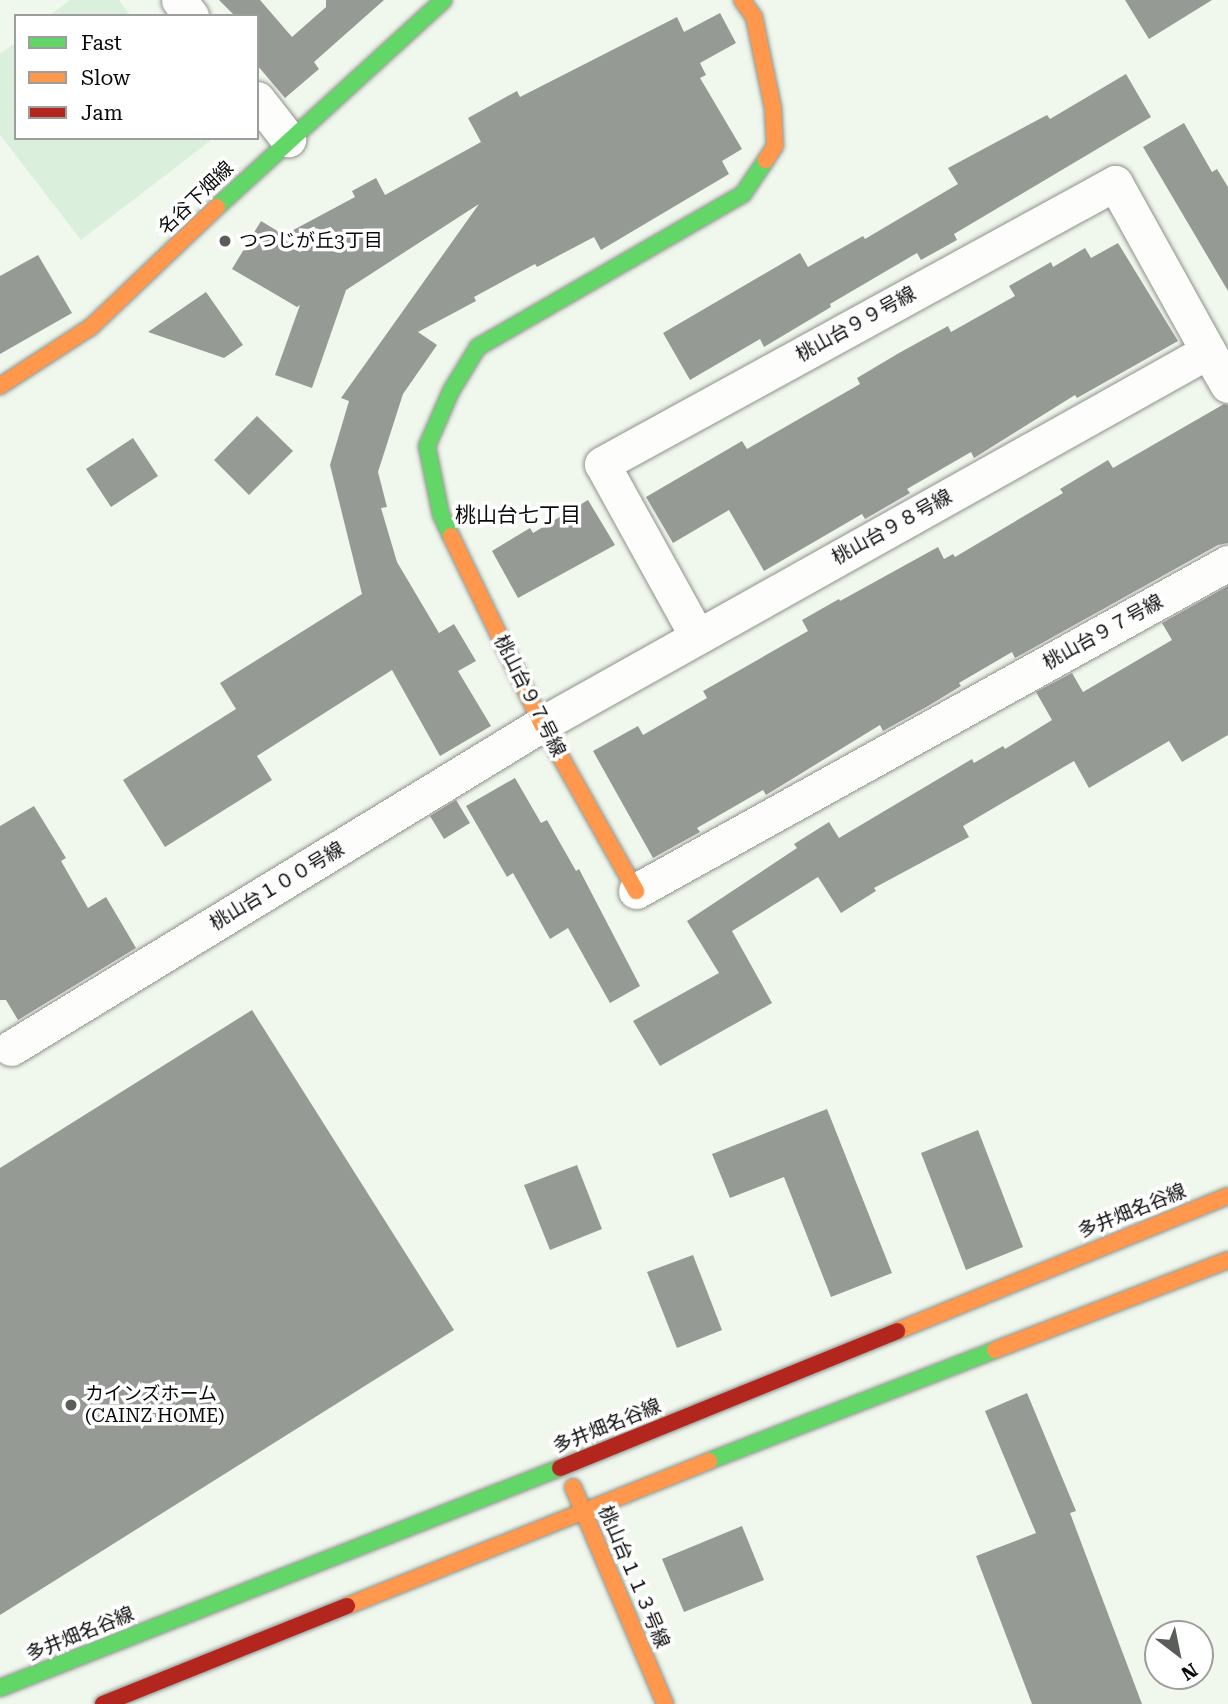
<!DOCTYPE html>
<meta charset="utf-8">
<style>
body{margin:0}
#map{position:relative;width:1228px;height:1704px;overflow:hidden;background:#f0f8ed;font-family:"Roboto Serif","Noto Sans JP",serif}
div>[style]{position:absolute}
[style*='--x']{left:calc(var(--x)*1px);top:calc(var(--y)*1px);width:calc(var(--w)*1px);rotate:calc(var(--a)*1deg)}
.pitch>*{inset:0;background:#daf0dd}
.building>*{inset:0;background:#969a94}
.roads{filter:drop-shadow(0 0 2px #8e918c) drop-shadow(0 0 2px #8e918c)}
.street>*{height:35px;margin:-17.5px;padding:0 17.5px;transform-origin:17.5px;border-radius:17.5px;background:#fdfefc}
.fast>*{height:16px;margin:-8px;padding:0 8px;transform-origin:8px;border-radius:8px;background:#63d668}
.slow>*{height:16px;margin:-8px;padding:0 8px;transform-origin:8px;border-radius:8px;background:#ff974d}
.jam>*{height:16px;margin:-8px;padding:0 8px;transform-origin:8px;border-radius:8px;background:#b3261e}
.dots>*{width:19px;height:19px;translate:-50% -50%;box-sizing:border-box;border:4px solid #fff;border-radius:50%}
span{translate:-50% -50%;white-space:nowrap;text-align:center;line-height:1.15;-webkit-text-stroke:7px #fff;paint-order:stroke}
.street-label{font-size:19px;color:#0a0a0a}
.poi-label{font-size:19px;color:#0a0a0a}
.left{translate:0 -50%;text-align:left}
.neighbourhood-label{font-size:21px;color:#0a0a0a}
.legend{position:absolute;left:14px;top:14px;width:245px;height:126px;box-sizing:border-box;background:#fff;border:2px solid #9d9d9d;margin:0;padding:9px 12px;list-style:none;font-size:21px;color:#0a0a0a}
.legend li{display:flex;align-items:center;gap:14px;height:35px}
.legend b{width:35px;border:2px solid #9d9d9d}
.north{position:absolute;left:1144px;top:1620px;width:70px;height:70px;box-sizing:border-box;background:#fff;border:2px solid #9d9d9d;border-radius:50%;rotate:148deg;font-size:19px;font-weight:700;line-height:28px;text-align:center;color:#0a0a0a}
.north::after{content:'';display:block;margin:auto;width:24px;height:32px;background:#5a5d59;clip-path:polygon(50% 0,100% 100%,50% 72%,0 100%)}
</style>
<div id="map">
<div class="pitch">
<div style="clip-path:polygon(70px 0,119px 0,131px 16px,49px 16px)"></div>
<div style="clip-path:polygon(16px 42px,16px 138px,214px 138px,81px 240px,0 135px,0 54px)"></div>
</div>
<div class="building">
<div style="clip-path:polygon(219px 0,260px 0,292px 37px,326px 7px,326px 0,384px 0,314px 62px,319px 69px,285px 98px,257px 65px,257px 16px,235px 16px)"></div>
<div style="clip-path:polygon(1125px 0,1212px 0,1149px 39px)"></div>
<div style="clip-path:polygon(720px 13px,736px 43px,700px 63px,706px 75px,700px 78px,742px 149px,722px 161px,729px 174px,601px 250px,594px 237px,537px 267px,535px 264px,474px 297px,476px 301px,418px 332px,437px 345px,403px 394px,378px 472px,387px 507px,381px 508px,397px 562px,439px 633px,454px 624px,476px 661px,458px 671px,491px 726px,440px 756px,392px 670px,257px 756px,272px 780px,165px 847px,123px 780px,236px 709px,220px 683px,362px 594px,330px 465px,349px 401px,341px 398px,479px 204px,346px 290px,312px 388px,275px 375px,300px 305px,297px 307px,232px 269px,261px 221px,284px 235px,355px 197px,352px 191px,376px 178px,385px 195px,481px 142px,468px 118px,517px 91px,520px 97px,677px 17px,684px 32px)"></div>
<div style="clip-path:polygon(1126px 74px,1151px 117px,954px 234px,957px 240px,921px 260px,917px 253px,830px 304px,831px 307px,764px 347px,760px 339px,690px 380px,663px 333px,800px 253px,808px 267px,863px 236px,865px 239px,958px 184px,948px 168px,1047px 115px,1050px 119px)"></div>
<div style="clip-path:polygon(1184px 123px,1212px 172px,1217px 169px,1228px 187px,1228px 291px,1143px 147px)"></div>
<div style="clip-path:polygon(1118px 243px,1178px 341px,1077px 398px,1075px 395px,974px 458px,971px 452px,907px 489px,910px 493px,865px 519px,862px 514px,764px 571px,729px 510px,673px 543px,646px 497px,742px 441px,747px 449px,860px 384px,857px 378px,899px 353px,948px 326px,951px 332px,1015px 296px,1009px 286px,1051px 262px,1053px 267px,1085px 248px,1091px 258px)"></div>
<div style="clip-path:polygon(38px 255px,72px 313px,0 354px,0 276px)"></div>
<div style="clip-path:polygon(206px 292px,243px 345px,224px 358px,148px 332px)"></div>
<div style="clip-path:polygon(1224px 404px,1228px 405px,1228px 543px,1218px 545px,1015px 658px,1012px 652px,959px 683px,961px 686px,928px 706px,883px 731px,880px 725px,766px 795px,763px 790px,697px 828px,700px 832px,653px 858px,593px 751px,638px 726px,643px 735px,707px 698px,703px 691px,808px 631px,802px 620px,839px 599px,840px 601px,938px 547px,944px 559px,953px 554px,955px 557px,1063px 493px,1060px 489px,1108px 460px,1113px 468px)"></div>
<div style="clip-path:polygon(257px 416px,293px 451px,249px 495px,214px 460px)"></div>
<div style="clip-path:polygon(133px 438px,158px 476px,111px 507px,86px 469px)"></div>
<div style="clip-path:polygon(588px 500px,615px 545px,518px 598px,492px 551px,530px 528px,533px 533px)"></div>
<div style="clip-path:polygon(1228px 586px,1228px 735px,1182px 762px,1169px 741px,1089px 788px,1074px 761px,963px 826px,969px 837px,874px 888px,876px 891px,841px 913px,818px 877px,732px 931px,772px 1003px,660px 1066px,633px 1021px,719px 973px,687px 921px,797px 848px,794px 844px,829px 822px,839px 838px,972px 759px,974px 763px,1003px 746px,1005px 749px,1052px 720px,1036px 692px,1072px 673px,1083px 692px,1172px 640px,1162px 623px)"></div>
<div style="clip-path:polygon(515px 778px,541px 823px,547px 820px,576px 871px,579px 869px,640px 986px,610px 1003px,568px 928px,550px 939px,513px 873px,507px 877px,466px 806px)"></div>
<div style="clip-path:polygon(456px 800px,470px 823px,444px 839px,430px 816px)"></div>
<div style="clip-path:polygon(34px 806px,66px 858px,61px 861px,88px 908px,106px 897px,136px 948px,18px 1020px,6px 1000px,0 1000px,0 826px)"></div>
<div style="clip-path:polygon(252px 1010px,454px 1330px,0 1615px,0 1168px)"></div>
<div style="clip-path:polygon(827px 1109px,892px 1273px,831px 1297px,784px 1177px,730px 1198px,712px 1154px)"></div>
<div style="clip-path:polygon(978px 1130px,1023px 1247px,966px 1270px,921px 1153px)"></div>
<div style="clip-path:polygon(577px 1165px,602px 1229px,550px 1250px,524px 1185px)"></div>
<div style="clip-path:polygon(693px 1255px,722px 1330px,677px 1348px,647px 1272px)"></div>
<div style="clip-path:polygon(1027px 1393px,1076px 1511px,1070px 1513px,1142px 1704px,1032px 1704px,976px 1556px,1036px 1533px,985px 1411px)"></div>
<div style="clip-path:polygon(742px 1526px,764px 1580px,684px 1612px,662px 1559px)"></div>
</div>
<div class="roads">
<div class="street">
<div style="--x:179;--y:0;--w:20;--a:53"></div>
<div style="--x:257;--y:99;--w:51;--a:52.2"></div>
<div style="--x:697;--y:636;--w:196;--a:-118.9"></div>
<div style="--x:602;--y:464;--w:585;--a:-28.71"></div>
<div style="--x:1115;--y:183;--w:192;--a:61"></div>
<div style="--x:636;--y:891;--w:677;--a:-28.99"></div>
<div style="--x:11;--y:1048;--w:622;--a:-31.39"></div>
<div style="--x:542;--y:724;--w:763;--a:-29.25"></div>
<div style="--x:1208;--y:351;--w:39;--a:60"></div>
</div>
<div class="fast">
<div style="--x:217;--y:207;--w:307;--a:-42.4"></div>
<div style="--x:451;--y:536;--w:23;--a:-115"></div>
<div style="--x:441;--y:515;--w:70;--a:-101.5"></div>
<div style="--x:427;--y:446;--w:60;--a:-66.4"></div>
<div style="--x:451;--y:391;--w:52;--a:-58.5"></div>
<div style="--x:478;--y:347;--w:306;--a:-30"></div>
<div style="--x:743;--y:194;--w:41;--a:-55.9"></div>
<div style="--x:709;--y:1461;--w:307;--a:-21.2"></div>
<div style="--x:0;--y:1688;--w:602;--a:-21.45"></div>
</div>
<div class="slow">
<div style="--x:742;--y:0;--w:21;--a:55"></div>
<div style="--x:754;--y:17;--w:93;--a:78.2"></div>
<div style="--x:773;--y:108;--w:38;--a:87"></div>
<div style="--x:775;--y:146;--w:17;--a:123"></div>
<div style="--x:0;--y:386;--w:108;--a:-33"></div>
<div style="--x:91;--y:327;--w:174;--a:-43.6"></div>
<div style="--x:451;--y:536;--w:209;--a:64.2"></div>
<div style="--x:542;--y:724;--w:192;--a:60.6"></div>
<div style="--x:897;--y:1331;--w:357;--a:-22.2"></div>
<div style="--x:995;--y:1350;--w:250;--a:-21.1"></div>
<div style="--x:573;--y:1487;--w:236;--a:67"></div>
<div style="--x:347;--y:1606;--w:390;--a:-21.8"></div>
</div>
<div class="jam">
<div style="--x:560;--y:1468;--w:364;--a:-22.1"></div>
<div style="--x:103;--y:1704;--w:263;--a:-21.9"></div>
</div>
</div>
<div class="dots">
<div style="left:225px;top:241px;background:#5a5d59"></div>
<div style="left:71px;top:1405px;background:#5a5d59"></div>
</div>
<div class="street-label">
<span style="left:196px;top:198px;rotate:-44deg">名谷下畑線</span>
<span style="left:856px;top:324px;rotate:-29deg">桃山台９９号線</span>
<span style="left:892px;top:527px;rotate:-29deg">桃山台９８号線</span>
<span style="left:1103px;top:632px;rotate:-29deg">桃山台９７号線</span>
<span style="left:530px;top:696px;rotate:63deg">桃山台９７号線</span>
<span style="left:277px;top:886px;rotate:-31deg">桃山台１００号線</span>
<span style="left:1132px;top:1211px;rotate:-22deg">多井畑名谷線</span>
<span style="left:607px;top:1426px;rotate:-22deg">多井畑名谷線</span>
<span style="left:634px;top:1577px;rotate:67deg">桃山台１１３号線</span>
<span style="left:80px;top:1634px;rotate:-22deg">多井畑名谷線</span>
</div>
<div class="poi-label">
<span class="left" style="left:239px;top:241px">つつじが丘3丁目</span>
<span class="left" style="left:85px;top:1405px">カインズホーム<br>(CAINZ HOME)</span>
</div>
<div class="neighbourhood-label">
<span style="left:518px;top:515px">桃山台七丁目</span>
</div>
<ul class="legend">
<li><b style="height:9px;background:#63d668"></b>Fast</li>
<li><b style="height:9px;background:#ff974d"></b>Slow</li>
<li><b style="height:9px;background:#b3261e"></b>Jam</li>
</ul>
<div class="north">N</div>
</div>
